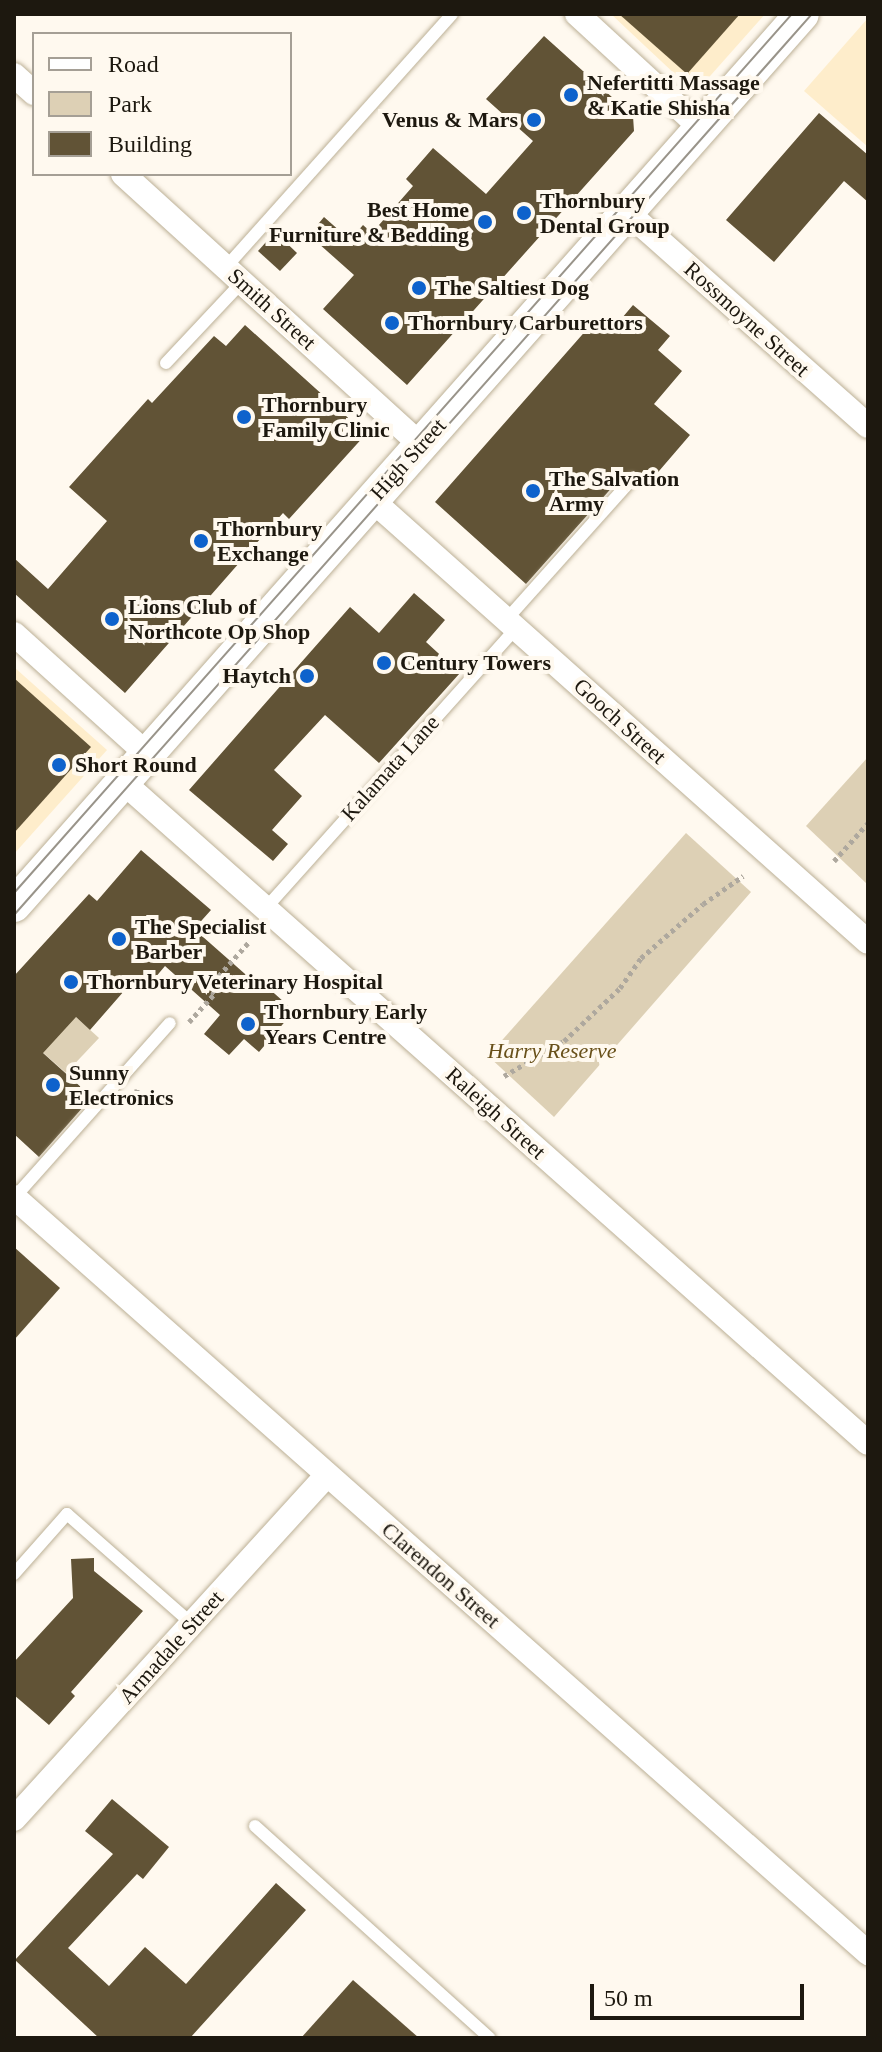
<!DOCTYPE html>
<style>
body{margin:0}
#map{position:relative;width:882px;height:2052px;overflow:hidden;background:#fff9ef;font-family:Georgia,serif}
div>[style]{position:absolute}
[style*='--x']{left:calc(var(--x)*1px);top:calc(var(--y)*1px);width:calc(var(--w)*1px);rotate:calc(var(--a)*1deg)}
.built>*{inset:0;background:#feedcb}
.green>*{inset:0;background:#ddd0b5}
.building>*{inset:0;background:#615336}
.path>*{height:5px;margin-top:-2.5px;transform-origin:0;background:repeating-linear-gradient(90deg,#aea89e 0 4px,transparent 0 8px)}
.roads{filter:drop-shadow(0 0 2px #bcb096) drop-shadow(0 0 2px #bcb096)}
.lane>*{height:12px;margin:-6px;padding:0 6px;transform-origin:6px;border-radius:6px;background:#fff}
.street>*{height:24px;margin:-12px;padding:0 12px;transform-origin:12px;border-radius:12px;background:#fff}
.secondary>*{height:34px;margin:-17px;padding:0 17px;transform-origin:17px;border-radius:17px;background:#fff}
.tram>*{height:2px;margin:-1px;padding:0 1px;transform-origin:1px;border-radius:1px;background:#99948a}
.dots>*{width:22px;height:22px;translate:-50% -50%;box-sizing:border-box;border:4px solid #fff9ef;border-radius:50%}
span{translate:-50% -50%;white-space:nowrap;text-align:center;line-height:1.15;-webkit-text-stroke:8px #fff9ef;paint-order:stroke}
.poi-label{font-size:22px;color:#1d180f;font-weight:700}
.left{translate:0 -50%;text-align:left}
.right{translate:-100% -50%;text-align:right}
.street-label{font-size:22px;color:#1d180f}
.park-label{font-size:22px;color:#68501a;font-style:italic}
.frame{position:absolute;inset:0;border:16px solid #1d180f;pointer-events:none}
.legend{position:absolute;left:32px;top:32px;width:260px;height:144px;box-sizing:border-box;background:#fff9ef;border:2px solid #a59f95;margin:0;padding:10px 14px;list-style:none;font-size:24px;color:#1d180f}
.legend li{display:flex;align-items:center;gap:16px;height:40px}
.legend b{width:40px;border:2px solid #a59f95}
.scale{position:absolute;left:590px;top:1984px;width:214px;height:36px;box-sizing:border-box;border:4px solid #1d180f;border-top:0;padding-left:10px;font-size:24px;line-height:28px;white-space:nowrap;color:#1d180f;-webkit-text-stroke:6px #fff9ef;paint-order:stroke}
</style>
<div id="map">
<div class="built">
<div style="clip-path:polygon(611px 14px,765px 14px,695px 93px)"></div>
<div style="clip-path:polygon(868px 18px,868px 147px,804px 91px)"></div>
<div style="clip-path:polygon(14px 667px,107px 750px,14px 854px)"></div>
</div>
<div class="green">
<div style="clip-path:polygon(868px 757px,868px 884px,867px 884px,806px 826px)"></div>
<div style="clip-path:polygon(686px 833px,751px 892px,554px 1117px,488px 1056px)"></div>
<div style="clip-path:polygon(55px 998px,99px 1038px,66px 1073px,23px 1035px)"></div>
</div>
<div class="building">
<div style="clip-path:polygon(619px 14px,740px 14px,687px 74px)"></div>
<div style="clip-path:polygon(544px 36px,633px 116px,634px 131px,407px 385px,323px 309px,354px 275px,309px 235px,324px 217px,350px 240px,363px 225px,372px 233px,413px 186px,406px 179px,433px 148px,486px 194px,533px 141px,486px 99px)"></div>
<div style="clip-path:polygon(819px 113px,868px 155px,868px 202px,844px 181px,774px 262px,726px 220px)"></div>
<div style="clip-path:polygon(275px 232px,297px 253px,280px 271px,258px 251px)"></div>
<div style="clip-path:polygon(633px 305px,670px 336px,658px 350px,682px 371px,654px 404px,690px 435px,647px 485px,634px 471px,624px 474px,526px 584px,435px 502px,596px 319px,611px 331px)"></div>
<div style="clip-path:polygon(245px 325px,366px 434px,289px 519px,283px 513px,125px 693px,14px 593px,14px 558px,48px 589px,107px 521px,69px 487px,148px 399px,152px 403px,214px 336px,226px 346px)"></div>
<div style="clip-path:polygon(414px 593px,445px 620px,426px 642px,460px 673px,379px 763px,325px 715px,274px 770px,302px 796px,272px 830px,288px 844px,273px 861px,189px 790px,350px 607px,379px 633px)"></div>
<div style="clip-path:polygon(14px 678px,91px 747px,14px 833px)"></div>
<div style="clip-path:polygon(141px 850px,211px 910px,194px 929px,253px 981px,256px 977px,294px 1011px,259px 1052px,244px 1039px,229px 1055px,204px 1034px,220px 1015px,165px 966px,149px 985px,138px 975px,90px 1030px,76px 1017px,43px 1053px,92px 1097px,39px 1157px,14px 1134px,14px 976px,89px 894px,97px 901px)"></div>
<div style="clip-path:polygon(14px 1247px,60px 1288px,14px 1340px)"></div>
<div style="clip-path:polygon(94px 1558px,94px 1571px,143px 1611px,71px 1692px,75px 1696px,49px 1725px,14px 1695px,14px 1662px,73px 1598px,71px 1559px)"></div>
<div style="clip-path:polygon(112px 1799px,169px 1847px,143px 1879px,137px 1874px,68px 1948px,109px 1986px,145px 1947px,186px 1984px,276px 1883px,306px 1910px,190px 2038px,99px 2038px,15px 1960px,113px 1854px,85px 1831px)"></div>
<div style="clip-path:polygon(353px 1980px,419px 2038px,301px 2038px)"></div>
</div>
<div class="path">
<div style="--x:834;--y:861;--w:51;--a:-48.2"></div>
<div style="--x:189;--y:1022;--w:39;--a:-48"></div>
<div style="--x:215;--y:993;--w:9;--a:-144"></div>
<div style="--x:208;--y:988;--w:62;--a:-48.3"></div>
<div style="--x:504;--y:1076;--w:69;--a:-30.3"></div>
<div style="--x:564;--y:1041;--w:77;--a:-43.4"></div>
<div style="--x:620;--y:988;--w:37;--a:-55"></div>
<div style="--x:641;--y:958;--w:82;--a:-41.1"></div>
<div style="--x:703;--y:904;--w:49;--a:-35"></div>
<div style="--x:136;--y:1101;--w:12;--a:-85"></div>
</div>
<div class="roads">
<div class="lane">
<div style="--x:226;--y:267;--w:339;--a:-48.2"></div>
<div style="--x:166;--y:363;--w:111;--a:-46.8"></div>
<div style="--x:506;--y:620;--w:188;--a:-48.2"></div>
<div style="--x:265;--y:909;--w:377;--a:-48.2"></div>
<div style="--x:14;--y:1198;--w:234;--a:-48.3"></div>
<div style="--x:14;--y:1574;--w:80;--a:-48.5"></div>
<div style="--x:67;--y:1514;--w:167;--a:41.3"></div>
<div style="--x:255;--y:1826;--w:316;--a:42.1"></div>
</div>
<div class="street">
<div style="--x:577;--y:14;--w:168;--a:42.6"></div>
<div style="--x:14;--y:75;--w:27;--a:42"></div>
<div style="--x:123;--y:174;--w:403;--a:42.3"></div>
<div style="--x:627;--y:212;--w:322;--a:41.6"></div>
<div style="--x:372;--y:500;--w:664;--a:41.71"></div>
<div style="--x:14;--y:634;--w:181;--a:42.1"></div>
<div style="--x:123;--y:782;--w:996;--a:41.58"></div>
<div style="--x:14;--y:1197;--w:1141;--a:41.52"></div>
<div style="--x:14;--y:1819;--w:465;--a:-47.7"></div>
</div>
<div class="secondary">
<div style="--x:14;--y:905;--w:1189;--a:-48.51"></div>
</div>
</div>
<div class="tram">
<div style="--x:14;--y:893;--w:1174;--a:-48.49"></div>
<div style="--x:14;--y:915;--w:1204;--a:-48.47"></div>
</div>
<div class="dots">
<div style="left:571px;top:95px;background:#0e62cc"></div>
<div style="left:534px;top:120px;background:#0e62cc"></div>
<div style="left:524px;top:213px;background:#0e62cc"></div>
<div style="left:485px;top:222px;background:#0e62cc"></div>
<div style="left:419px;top:288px;background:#0e62cc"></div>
<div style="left:392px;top:323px;background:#0e62cc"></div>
<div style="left:244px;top:417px;background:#0e62cc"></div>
<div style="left:533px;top:491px;background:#0e62cc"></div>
<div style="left:201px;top:541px;background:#0e62cc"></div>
<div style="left:112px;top:619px;background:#0e62cc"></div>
<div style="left:384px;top:663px;background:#0e62cc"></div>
<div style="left:307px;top:676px;background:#0e62cc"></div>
<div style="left:59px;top:765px;background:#0e62cc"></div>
<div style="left:119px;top:939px;background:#0e62cc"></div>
<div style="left:71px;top:982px;background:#0e62cc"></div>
<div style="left:248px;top:1024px;background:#0e62cc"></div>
<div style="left:53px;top:1085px;background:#0e62cc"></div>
</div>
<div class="poi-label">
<span class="left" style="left:587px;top:95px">Nefertitti Massage<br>&amp; Katie Shisha</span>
<span class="right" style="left:518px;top:120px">Venus &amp; Mars</span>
<span class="left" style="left:540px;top:213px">Thornbury<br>Dental Group</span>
<span class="right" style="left:469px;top:222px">Best Home<br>Furniture &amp; Bedding</span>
<span class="left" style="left:435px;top:288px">The Saltiest Dog</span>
<span class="left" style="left:408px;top:323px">Thornbury Carburettors</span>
<span class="left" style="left:262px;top:417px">Thornbury<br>Family Clinic</span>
<span class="left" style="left:549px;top:491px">The Salvation<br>Army</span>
<span class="left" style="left:217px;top:541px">Thornbury<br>Exchange</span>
<span class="left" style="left:128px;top:619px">Lions Club of<br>Northcote Op Shop</span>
<span class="left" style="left:400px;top:663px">Century Towers</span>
<span class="right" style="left:291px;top:676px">Haytch</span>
<span class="left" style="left:75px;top:765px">Short Round</span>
<span class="left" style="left:135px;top:939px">The Specialist<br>Barber</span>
<span class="left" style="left:87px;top:982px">Thornbury Veterinary Hospital</span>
<span class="left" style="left:264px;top:1024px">Thornbury Early<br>Years Centre</span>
<span class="left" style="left:69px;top:1085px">Sunny<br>Electronics</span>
</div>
<div class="street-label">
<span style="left:272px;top:309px;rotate:42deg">Smith Street</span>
<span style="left:747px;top:319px;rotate:42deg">Rossmoyne Street</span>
<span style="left:408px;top:459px;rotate:-48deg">High Street</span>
<span style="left:620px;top:721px;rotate:42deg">Gooch Street</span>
<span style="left:390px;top:768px;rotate:-48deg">Kalamata Lane</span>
<span style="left:496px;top:1113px;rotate:42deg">Raleigh Street</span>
<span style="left:441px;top:1575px;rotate:41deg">Clarendon Street</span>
<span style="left:171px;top:1647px;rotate:-48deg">Armadale Street</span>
</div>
<div class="park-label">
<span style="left:552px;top:1051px">Harry Reserve</span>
</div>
<div class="frame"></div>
<ul class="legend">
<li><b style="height:10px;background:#fff"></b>Road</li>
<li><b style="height:22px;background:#ddd0b5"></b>Park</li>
<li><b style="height:22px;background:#615336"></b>Building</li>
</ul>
<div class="scale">50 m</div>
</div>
